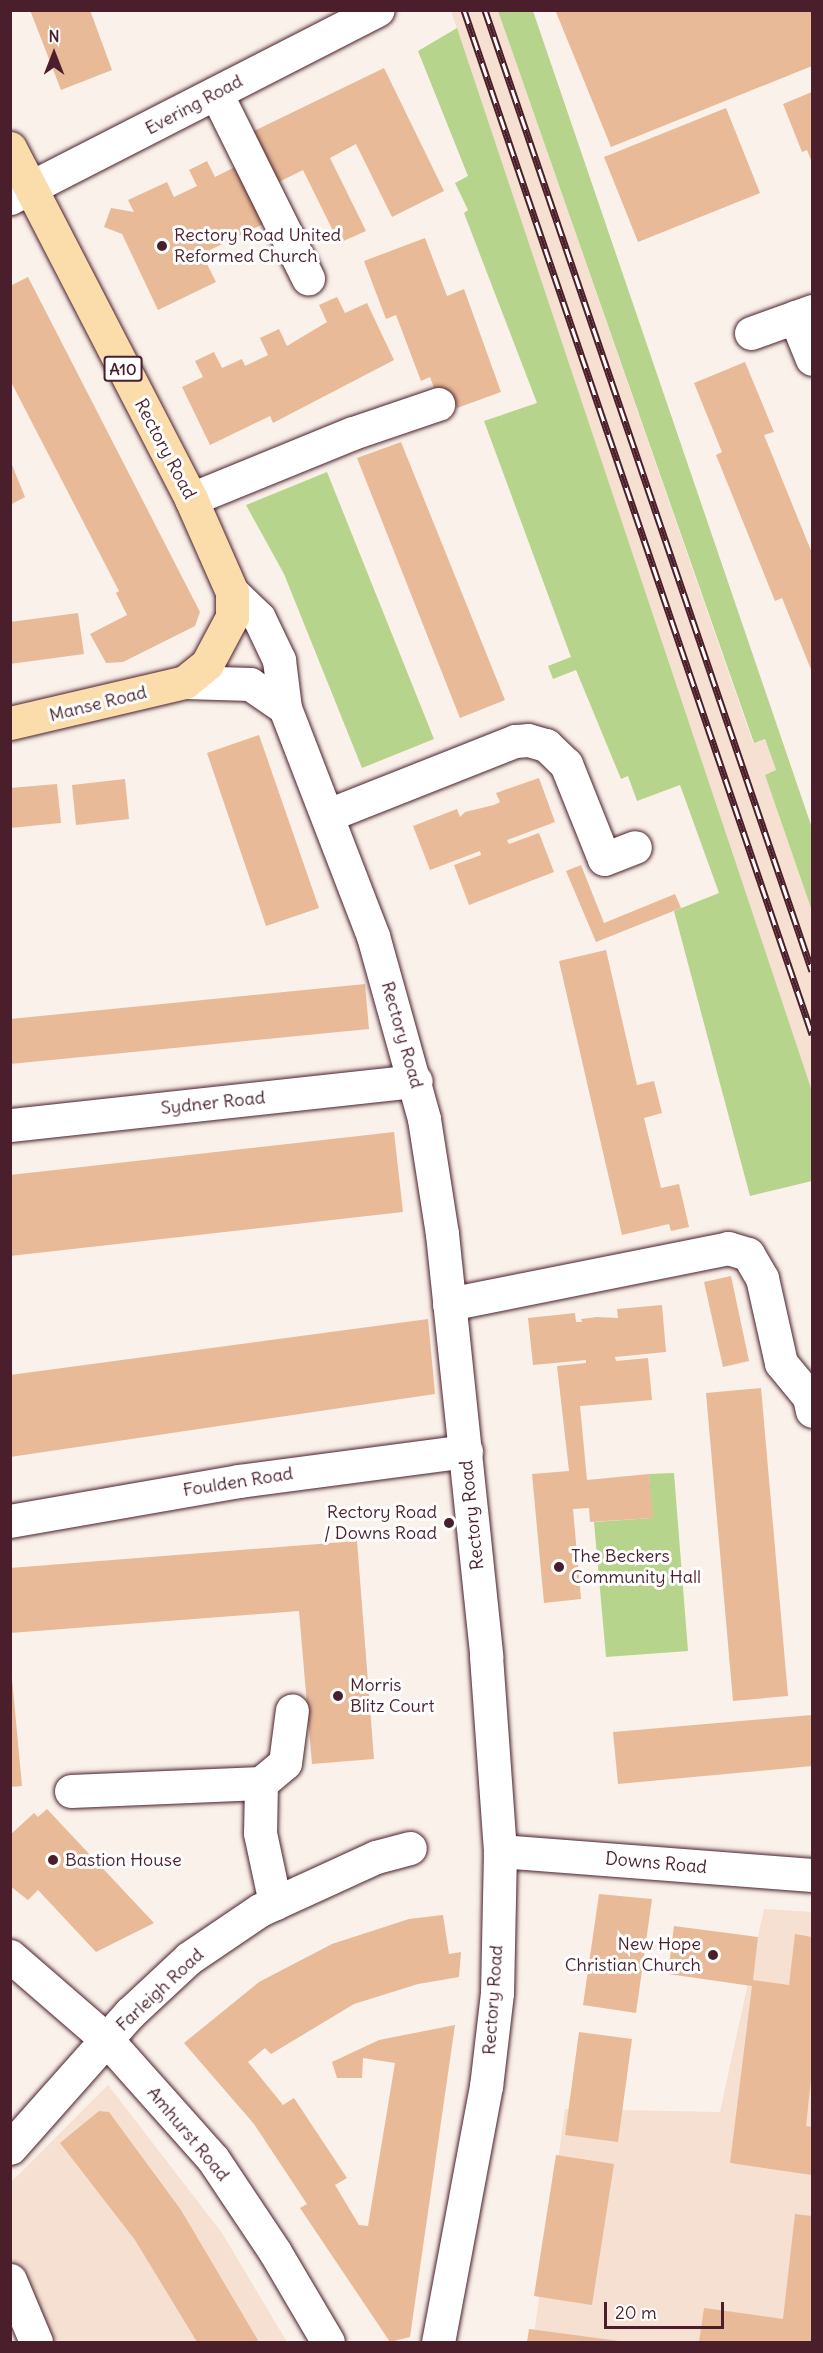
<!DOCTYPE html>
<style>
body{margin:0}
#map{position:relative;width:823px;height:2353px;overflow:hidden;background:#faf1ea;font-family:Delius,sans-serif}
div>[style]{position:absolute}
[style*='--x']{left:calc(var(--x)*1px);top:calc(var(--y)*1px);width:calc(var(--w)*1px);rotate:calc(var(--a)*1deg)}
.built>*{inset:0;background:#f5e0d1}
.green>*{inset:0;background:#b7d48c}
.building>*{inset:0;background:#e8ba98}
.roads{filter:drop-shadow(0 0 2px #4a1f2b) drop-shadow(0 0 2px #4a1f2b)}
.minor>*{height:33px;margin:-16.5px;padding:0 16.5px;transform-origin:16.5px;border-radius:16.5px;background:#fff}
.highway>*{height:33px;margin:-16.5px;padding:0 16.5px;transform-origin:16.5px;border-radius:16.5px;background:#faddab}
.rail>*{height:7px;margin-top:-3.5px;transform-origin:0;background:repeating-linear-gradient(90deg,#fff 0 14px,#4a1f2b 0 28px);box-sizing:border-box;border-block:2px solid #4a1f2b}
.dots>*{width:16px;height:16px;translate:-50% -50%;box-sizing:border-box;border:3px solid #fff;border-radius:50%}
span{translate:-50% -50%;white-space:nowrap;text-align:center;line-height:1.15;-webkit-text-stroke:6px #fff;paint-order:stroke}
.shield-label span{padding:2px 4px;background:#fff;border:2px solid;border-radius:4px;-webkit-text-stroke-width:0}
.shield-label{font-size:16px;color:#4a1f2b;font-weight:700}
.street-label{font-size:18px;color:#4a1f2b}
.poi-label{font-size:18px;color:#4a1f2b}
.left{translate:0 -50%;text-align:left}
.right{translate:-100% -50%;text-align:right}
.frame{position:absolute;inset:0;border:12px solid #4a1f2b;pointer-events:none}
.north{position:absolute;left:24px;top:24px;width:60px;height:60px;-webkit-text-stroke:4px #fff;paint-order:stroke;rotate:0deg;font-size:16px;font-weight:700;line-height:24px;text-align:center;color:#4a1f2b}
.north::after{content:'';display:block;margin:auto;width:21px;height:27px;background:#4a1f2b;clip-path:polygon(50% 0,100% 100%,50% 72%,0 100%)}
.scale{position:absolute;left:604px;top:2302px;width:120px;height:27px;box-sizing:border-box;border:3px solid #4a1f2b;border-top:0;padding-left:8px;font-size:18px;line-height:21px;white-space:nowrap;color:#4a1f2b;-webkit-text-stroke:4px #fff;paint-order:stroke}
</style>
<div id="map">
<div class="built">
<div style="clip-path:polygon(451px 11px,498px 11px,753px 743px,765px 739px,776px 771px,765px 775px,812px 911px,812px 1091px)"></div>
<div style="clip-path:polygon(764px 1909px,812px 1912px,812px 2342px,533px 2342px,565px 2109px,720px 2112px)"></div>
<div style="clip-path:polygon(108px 2085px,222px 2233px,287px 2342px,26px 2342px,11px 2304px,11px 2182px)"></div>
</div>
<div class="green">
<div style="clip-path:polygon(498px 11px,533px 11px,812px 828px,812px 911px,765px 775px,776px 770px,765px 739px,754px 743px)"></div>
<div style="clip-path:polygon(457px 28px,812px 1091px,812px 1181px,750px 1196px,674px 911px,719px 893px,680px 785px,637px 801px,628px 776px,621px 779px,576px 670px,553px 679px,548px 666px,571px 657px,484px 421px,537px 403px,464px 213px,468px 210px,455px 183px,468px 176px,418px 51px)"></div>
<div style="clip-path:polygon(327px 472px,434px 739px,362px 768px,284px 574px,246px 505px)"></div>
<div style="clip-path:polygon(674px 1473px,688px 1651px,606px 1657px,594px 1522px,652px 1518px,649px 1474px)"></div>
</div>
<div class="building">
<div style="clip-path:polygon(30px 10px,90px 10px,112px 70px,61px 90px)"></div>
<div style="clip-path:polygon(812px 10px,812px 66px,611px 147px,556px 12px)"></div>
<div style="clip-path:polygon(384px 68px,444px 191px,392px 217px,356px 144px,330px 158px,366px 231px,339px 243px,303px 170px,277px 183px,252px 132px)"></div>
<div style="clip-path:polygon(812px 92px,812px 163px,807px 150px,802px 152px,783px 104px)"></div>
<div style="clip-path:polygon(726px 108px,760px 193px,638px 242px,604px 157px)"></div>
<div style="clip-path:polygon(207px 161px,215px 177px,237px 166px,265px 223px,202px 254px,216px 282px,158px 310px,122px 234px,104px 227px,111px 208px,134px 212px,128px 200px,167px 182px,174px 197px,197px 186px,189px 170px)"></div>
<div style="clip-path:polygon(425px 238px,447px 296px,464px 289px,501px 392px,457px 408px,450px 391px,437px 396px,430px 377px,421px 381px,396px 315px,386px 319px,364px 261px)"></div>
<div style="clip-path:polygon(28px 277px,200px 612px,195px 626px,123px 662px,106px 663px,90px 634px,127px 615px,116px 593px,119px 591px,10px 380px,10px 286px)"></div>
<div style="clip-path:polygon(337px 297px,345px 313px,367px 303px,394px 360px,273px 423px,270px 416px,210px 445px,182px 387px,203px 377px,195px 361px,214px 352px,222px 368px,242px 359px,245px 366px,268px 355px,260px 338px,279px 329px,287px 346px,327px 322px,319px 305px)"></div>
<div style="clip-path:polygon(745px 362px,774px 432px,764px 435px,812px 553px,812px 672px,782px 598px,775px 601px,716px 455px,722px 452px,694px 383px)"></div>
<div style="clip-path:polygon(401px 442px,505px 700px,460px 718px,357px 458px)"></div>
<div style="clip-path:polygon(10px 460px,25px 497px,10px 505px)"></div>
<div style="clip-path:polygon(78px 613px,84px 654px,10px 664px,10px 622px)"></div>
<div style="clip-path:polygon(259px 735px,319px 908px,266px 926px,207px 753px)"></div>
<div style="clip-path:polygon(539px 778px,555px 822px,507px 840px,509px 844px,539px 833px,554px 872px,469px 905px,454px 865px,481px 855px,480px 851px,430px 870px,413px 826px,457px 809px,460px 817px,465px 812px,494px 805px,500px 802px,496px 793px)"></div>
<div style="clip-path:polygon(125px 779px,129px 819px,76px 825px,72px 785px)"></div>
<div style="clip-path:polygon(57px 784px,61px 823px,10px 828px,10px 788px)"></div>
<div style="clip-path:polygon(581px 865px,604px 923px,675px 894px,681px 908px,596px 942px,566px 871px)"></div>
<div style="clip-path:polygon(606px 950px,637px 1085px,654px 1081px,662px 1113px,644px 1118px,661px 1188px,679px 1184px,689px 1227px,671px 1231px,669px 1224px,622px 1235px,559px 961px)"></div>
<div style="clip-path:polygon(365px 984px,369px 1029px,10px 1064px,10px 1019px)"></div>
<div style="clip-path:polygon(394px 1132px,403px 1212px,10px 1256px,10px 1175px)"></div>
<div style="clip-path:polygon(731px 1276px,749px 1361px,723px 1367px,704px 1282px)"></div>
<div style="clip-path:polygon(662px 1305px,666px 1352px,615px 1357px,616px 1361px,648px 1358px,652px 1400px,580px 1406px,587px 1480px,649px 1474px,653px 1518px,590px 1522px,589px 1508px,573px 1509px,581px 1599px,544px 1603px,532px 1474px,569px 1471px,557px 1366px,586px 1363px,586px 1360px,533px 1365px,528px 1318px,575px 1313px,576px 1322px,582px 1322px,581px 1319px,597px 1317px,618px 1318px,617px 1309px)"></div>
<div style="clip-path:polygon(428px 1319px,435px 1394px,10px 1457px,10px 1375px)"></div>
<div style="clip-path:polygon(761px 1388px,788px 1696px,733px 1701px,706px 1393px)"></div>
<div style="clip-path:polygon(357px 1541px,374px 1759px,312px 1764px,299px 1611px,10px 1633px,10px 1568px)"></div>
<div style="clip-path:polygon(10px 1657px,22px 1786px,10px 1787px)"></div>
<div style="clip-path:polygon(812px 1715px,812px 1766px,618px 1784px,613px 1732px)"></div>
<div style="clip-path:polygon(47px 1809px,154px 1923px,96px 1952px,38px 1890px,28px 1900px,10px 1886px,10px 1835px,34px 1813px,38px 1817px)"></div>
<div style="clip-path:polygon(599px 1894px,652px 1899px,636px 2013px,583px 2005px)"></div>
<div style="clip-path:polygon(443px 1915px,449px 1954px,461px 1952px,459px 1977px,418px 1984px,354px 2004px,271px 2054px,265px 2048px,248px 2062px,283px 2105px,294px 2098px,347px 2178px,335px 2185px,359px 2225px,368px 2226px,395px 2063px,363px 2058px,362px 2078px,337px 2078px,332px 2062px,379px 2040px,455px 2025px,410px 2337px,390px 2342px,300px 2208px,307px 2204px,254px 2124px,184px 2043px,259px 1982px,332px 1944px,409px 1919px)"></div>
<div style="clip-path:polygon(674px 1926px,758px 1937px,753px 1980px,789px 1985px,795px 1934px,812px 1937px,812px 2069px,806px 2126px,812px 2127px,812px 2175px,730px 2163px,752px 1986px,668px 1974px)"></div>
<div style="clip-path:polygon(579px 2032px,632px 2039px,618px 2142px,565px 2135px)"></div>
<div style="clip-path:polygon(99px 2111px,109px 2112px,181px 2210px,259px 2342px,197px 2342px,135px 2240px,60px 2143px)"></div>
<div style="clip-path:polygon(556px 2155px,614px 2164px,592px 2305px,534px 2296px)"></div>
<div style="clip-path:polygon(795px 2214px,812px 2216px,812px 2342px,699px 2342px,704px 2308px,783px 2319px)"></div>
<div style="clip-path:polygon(529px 2329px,619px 2341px,618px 2342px,527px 2342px)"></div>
</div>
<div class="roads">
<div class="minor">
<div style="--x:216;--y:93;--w:207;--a:63.6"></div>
<div style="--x:10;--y:198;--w:413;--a:-27.1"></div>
<div style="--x:795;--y:317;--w:45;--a:68"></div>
<div style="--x:751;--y:333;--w:65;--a:-19.8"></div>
<div style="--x:191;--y:499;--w:175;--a:-22.2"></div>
<div style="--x:353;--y:433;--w:90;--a:-18.8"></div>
<div style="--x:232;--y:592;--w:37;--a:44"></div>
<div style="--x:259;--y:618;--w:47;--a:64.5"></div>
<div style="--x:279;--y:660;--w:48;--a:82.9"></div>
<div style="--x:285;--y:708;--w:244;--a:68.9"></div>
<div style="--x:373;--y:936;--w:190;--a:74.4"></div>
<div style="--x:424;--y:1119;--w:116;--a:81.1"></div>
<div style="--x:442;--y:1234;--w:424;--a:84"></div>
<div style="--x:486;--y:1656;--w:196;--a:85.9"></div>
<div style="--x:500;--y:1851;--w:142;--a:91.2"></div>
<div style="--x:497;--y:1993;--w:94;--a:96.7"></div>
<div style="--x:486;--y:2086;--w:260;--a:100.6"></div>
<div style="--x:185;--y:682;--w:65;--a:1.8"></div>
<div style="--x:250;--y:684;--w:42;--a:34.4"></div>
<div style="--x:328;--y:815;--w:201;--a:-21.6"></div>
<div style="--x:515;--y:741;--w:13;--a:-4"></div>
<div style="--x:528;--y:740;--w:19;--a:16"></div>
<div style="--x:546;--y:745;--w:28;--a:44"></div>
<div style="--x:566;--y:764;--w:102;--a:68.2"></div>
<div style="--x:604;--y:859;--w:33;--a:-21"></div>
<div style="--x:10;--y:1125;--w:408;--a:-6.2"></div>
<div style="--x:449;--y:1304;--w:285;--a:-11.3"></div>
<div style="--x:728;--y:1248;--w:21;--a:17"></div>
<div style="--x:748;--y:1254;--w:28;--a:60"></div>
<div style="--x:762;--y:1278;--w:87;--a:77.4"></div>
<div style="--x:781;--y:1363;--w:44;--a:50.5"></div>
<div style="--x:809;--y:1397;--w:14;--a:78"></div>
<div style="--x:10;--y:1521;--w:232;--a:-9.9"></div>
<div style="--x:239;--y:1481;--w:229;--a:-7.5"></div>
<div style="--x:261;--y:1783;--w:50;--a:91.1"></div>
<div style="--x:260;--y:1833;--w:72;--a:77.9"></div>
<div style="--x:71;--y:1791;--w:190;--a:-2.4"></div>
<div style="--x:261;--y:1783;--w:31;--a:-40"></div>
<div style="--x:285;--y:1763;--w:53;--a:-82.5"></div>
<div style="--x:500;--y:1851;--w:313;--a:4.4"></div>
<div style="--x:10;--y:1956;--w:128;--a:40.9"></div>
<div style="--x:107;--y:2040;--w:159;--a:48.3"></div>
<div style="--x:213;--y:2159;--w:112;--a:56.3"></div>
<div style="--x:275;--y:2252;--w:104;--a:59.5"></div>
<div style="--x:10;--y:2148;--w:181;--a:-48.4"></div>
<div style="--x:130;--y:2013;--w:81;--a:-43"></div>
<div style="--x:189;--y:1958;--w:86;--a:-34.1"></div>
<div style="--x:260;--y:1910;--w:128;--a:-24.6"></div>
<div style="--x:376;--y:1857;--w:35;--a:-15"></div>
<div style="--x:10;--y:2280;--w:67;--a:67.2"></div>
</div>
<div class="highway">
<div style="--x:10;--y:148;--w:395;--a:62.7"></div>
<div style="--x:191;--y:499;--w:102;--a:66.2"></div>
<div style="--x:232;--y:592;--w:25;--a:90"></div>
<div style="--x:232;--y:617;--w:53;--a:118"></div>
<div style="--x:207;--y:664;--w:28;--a:141"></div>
<div style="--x:185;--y:682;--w:180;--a:166.8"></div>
</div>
</div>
<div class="rail">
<div style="--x:464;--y:10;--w:1082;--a:71.23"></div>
<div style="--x:485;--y:10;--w:1015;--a:71.21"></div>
</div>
<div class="dots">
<div style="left:162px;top:246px;background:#4a1f2b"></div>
<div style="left:449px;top:1523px;background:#4a1f2b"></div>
<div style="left:559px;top:1567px;background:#4a1f2b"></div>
<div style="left:338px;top:1696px;background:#4a1f2b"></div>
<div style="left:53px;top:1860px;background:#4a1f2b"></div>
<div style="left:713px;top:1955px;background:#4a1f2b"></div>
</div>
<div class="shield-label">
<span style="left:123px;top:369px">A10</span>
</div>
<div class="street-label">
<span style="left:194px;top:105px;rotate:-28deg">Evering Road</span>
<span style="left:165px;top:449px;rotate:62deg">Rectory Road</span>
<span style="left:98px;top:704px;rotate:-14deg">Manse Road</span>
<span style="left:402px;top:1035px;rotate:74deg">Rectory Road</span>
<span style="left:213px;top:1103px;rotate:-6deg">Sydner Road</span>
<span style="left:238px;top:1482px;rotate:-9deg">Foulden Road</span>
<span style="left:472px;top:1515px;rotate:-96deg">Rectory Road</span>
<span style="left:656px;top:1863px;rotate:5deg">Downs Road</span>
<span style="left:160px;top:1990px;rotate:-43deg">Farleigh Road</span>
<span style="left:493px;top:2000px;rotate:-86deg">Rectory Road</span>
<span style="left:188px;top:2134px;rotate:50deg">Amhurst Road</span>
</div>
<div class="poi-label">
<span class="left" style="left:174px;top:246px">Rectory Road United<br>Reformed Church</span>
<span class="right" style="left:437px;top:1523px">Rectory Road<br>/ Downs Road</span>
<span class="left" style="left:571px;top:1567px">The Beckers<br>Community Hall</span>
<span class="left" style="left:350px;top:1696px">Morris<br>Blitz Court</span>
<span class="left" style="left:65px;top:1860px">Bastion House</span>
<span class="right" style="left:701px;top:1955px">New Hope<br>Christian Church</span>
</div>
<div class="frame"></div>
<div class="north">N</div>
<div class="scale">20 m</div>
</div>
